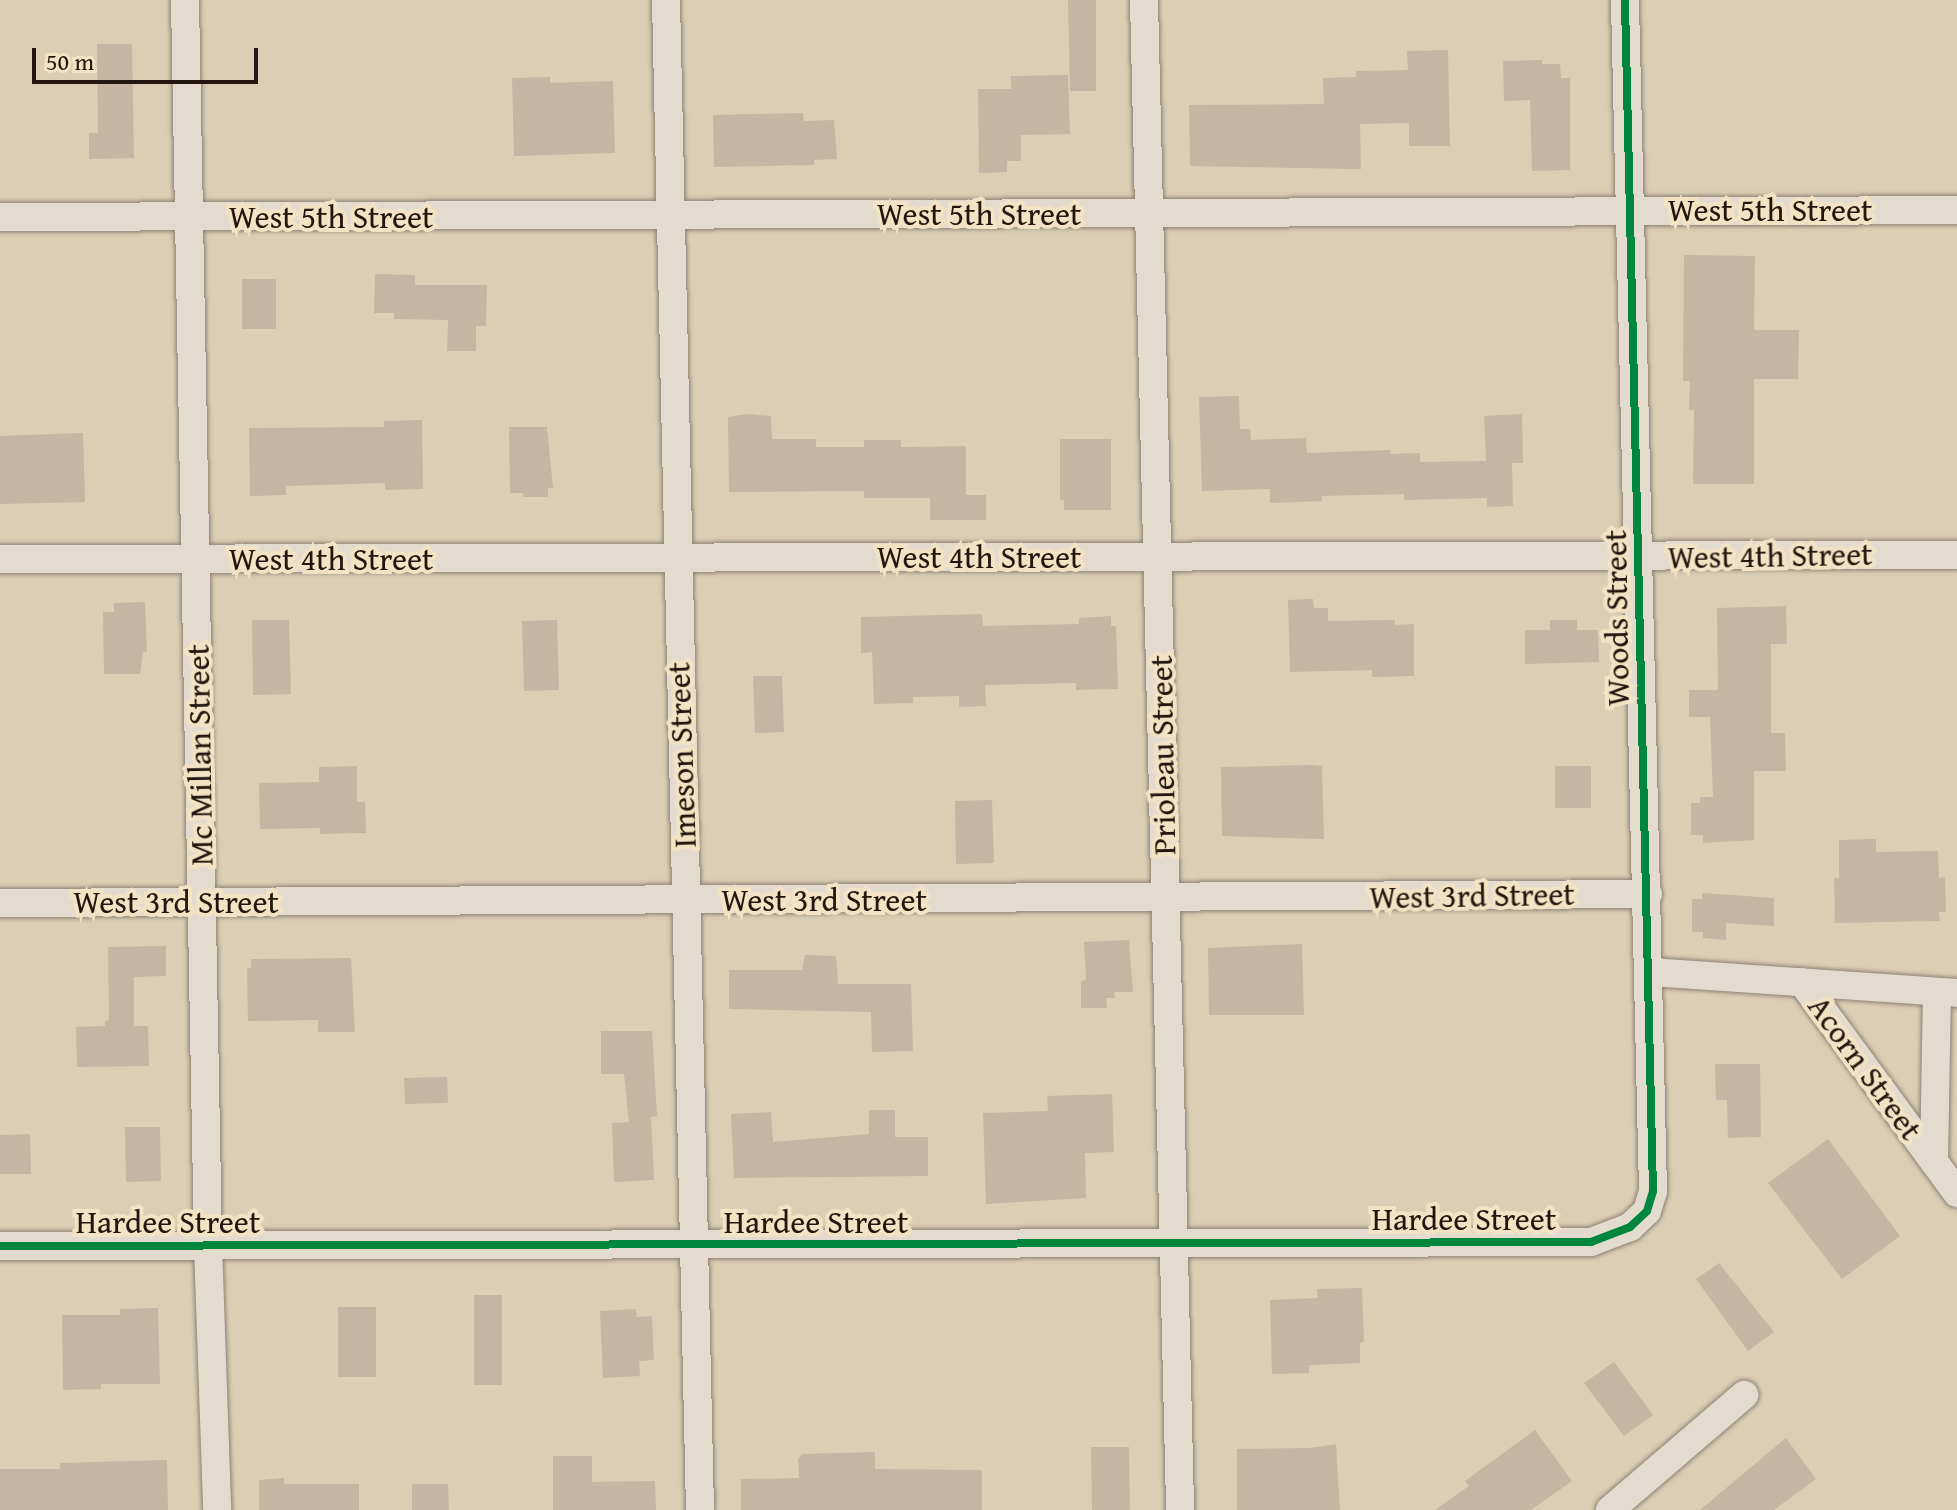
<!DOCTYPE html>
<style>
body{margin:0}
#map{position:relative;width:1957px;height:1510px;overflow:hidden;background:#dcceb4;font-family:"Gentium Book Plus",serif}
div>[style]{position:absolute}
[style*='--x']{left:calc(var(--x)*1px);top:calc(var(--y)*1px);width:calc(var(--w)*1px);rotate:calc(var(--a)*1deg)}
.building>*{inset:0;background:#c6b5a2}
.roads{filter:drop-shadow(0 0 2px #8c8273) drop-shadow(0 0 2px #8c8273)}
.minor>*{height:28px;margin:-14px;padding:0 14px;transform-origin:14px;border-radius:14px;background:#e3dcce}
.cycleway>*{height:8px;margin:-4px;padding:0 4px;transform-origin:4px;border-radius:4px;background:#00873e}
span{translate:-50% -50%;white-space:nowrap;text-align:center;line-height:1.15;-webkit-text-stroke:8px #f3e2c4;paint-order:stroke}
.street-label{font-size:32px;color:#22160e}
.scale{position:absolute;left:32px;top:48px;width:226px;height:36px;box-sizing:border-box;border:4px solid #22160e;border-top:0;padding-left:10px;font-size:24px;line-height:28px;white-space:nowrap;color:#22160e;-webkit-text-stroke:6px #f3e2c4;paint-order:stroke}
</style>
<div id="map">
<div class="building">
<div style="clip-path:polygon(1068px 0,1096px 0,1096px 91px,1070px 91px)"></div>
<div style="clip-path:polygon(97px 44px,132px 44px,134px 158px,89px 159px,89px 133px,98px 133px)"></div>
<div style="clip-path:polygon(1448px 50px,1450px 146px,1409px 146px,1409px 123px,1360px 124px,1361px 169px,1190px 166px,1189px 105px,1324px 104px,1323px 78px,1356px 77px,1356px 71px,1408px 70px,1407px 51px)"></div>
<div style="clip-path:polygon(1542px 60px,1542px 64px,1560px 64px,1561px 78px,1570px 78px,1570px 170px,1532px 171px,1530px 100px,1504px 101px,1503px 61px)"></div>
<div style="clip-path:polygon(1068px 75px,1070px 134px,1021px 135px,1021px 161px,1007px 161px,1007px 172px,979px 173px,978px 89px,1011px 89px,1011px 76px)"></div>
<div style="clip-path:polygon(550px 77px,550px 83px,613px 81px,615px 153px,514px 156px,512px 78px)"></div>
<div style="clip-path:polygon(803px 113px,804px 121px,834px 120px,837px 159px,814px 160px,814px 165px,714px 167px,713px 115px)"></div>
<div style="clip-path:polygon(1684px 255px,1755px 256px,1754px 330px,1799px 330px,1798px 379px,1754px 379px,1754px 484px,1693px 484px,1694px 410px,1689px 410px,1690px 381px,1683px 381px)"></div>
<div style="clip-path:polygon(375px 274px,415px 275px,415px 285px,487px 285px,486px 326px,476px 326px,476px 351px,447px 351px,448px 320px,394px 319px,394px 313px,374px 313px)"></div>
<div style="clip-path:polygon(242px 279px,276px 279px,276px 329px,242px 329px)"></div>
<div style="clip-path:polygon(1239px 396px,1240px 429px,1250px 429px,1251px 440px,1306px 438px,1307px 453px,1390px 450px,1390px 454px,1420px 453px,1420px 462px,1486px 461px,1484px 416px,1522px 414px,1523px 463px,1512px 463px,1513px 506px,1487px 507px,1487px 498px,1404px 500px,1404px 494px,1322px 496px,1322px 501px,1270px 503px,1270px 489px,1202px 491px,1199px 397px)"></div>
<div style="clip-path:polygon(748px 414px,771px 416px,772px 439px,816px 439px,816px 447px,864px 447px,864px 440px,901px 440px,901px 447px,966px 446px,966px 495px,986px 495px,986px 520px,930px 520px,930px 498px,864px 498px,864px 491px,729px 492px,728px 417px)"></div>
<div style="clip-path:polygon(422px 420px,423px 489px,385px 490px,385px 483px,286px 486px,286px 495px,250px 496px,249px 428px,384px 427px,384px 421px)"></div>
<div style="clip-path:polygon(509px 427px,547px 427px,553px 488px,548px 488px,548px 497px,523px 497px,523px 493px,510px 493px)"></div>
<div style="clip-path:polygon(83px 433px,85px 502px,0 504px,0 436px)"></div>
<div style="clip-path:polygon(1060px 439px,1111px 439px,1111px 510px,1064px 510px,1064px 500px,1060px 500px)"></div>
<div style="clip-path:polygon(1313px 599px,1314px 608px,1328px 608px,1328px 621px,1395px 620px,1395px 625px,1414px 624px,1414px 676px,1372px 677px,1372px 670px,1290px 672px,1288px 600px)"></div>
<div style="clip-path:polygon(145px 602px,147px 652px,143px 652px,140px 674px,104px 674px,103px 612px,114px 612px,114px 603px)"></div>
<div style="clip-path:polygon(1786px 606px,1787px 644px,1771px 644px,1771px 733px,1785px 733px,1786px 771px,1754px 771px,1754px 840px,1703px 843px,1703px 835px,1691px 835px,1691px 803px,1700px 803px,1700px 797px,1713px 797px,1710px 717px,1689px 717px,1689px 690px,1718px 690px,1717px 608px)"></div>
<div style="clip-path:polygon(982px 614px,983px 626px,1079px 624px,1079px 618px,1111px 616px,1111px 626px,1116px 626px,1118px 689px,1076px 690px,1076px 683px,985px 685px,986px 706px,959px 707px,959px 696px,913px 697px,913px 703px,874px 704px,872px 652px,861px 653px,861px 617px)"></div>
<div style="clip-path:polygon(252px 620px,289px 620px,291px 694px,253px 695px)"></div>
<div style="clip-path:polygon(557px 620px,559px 690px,524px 691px,522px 621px)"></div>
<div style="clip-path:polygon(1550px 620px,1577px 620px,1577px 630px,1598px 630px,1599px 662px,1525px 664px,1525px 630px,1550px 630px)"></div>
<div style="clip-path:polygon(753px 676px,782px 676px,784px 732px,755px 733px)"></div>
<div style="clip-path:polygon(1312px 765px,1322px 766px,1324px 839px,1222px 836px,1221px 767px)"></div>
<div style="clip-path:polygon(357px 766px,357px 802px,365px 802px,366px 833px,320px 834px,320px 828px,260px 829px,259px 783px,319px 782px,319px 767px)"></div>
<div style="clip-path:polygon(1555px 766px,1591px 766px,1591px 808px,1555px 808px)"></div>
<div style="clip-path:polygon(992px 800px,994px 863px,956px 864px,955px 801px)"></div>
<div style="clip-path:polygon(1876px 839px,1876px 852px,1938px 851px,1939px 878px,1945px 877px,1946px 912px,1939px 912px,1940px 921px,1835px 923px,1834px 878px,1839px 878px,1839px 840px)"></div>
<div style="clip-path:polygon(1702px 893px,1774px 898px,1774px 926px,1726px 923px,1726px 940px,1703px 938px,1703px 932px,1692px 932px,1692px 899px,1702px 899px)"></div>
<div style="clip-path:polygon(1129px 940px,1133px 992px,1114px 992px,1115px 998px,1106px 998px,1107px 1008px,1081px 1008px,1081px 981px,1086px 980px,1084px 942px)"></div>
<div style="clip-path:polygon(1302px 944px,1304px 1015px,1209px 1015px,1208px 948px)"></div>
<div style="clip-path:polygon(166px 946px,166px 976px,134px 977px,134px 1026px,148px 1026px,149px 1066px,77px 1067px,76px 1027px,105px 1026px,105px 1021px,109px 1020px,108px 947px)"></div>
<div style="clip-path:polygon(805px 955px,836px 956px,838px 984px,911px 984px,913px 1051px,872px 1052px,871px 1012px,729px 1009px,729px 970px,802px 970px)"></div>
<div style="clip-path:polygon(351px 958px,355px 1032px,318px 1032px,318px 1020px,248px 1021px,247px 968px,251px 968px,251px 959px)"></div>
<div style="clip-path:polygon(601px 1031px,652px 1031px,657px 1116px,651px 1117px,654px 1180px,614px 1182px,612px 1123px,629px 1122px,624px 1074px,601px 1074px)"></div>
<div style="clip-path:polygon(1715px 1064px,1760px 1064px,1761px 1137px,1728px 1138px,1727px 1100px,1716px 1100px)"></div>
<div style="clip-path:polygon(447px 1077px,448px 1103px,405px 1104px,404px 1078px)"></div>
<div style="clip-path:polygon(1112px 1094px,1114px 1152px,1085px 1153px,1086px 1198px,986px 1204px,983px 1113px,1048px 1111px,1047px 1096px)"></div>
<div style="clip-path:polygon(869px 1110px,895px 1110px,895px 1137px,928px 1137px,928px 1176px,734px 1178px,731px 1114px,771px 1112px,773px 1142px,869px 1134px)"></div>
<div style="clip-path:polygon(125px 1127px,160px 1127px,161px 1181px,126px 1182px)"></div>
<div style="clip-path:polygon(30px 1134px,31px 1174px,0 1174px,0 1135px)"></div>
<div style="clip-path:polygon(1828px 1139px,1900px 1236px,1842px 1279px,1768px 1183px)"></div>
<div style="clip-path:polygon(1719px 1263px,1774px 1332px,1748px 1351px,1696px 1279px)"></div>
<div style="clip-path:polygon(1362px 1288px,1364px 1342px,1360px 1343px,1360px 1363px,1309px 1365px,1309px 1373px,1272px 1374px,1270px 1300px,1318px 1298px,1317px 1289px)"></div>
<div style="clip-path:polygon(474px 1295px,502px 1295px,502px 1385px,474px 1385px)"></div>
<div style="clip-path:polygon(338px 1307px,376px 1307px,376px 1377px,338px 1377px)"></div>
<div style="clip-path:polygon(158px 1308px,160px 1384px,101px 1384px,101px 1389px,63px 1390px,62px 1315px,120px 1315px,120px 1309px)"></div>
<div style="clip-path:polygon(636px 1309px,637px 1317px,652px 1316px,654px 1360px,639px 1361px,640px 1376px,603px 1378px,600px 1311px)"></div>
<div style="clip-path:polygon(1614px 1362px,1653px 1415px,1624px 1436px,1584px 1383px)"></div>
<div style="clip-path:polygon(1535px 1430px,1572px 1481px,1531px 1510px,1435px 1510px,1469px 1486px,1465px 1481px)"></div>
<div style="clip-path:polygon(1786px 1438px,1816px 1479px,1774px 1510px,1700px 1510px)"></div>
<div style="clip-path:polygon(1336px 1444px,1340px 1510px,1237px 1510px,1237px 1449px,1311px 1448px)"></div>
<div style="clip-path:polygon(1091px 1447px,1129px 1447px,1130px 1510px,1092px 1510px)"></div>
<div style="clip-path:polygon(875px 1452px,875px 1469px,982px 1470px,982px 1510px,741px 1510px,741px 1479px,799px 1478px,798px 1459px,802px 1454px)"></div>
<div style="clip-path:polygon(553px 1456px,592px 1456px,592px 1482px,655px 1481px,656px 1510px,553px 1510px)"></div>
<div style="clip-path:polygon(167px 1460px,168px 1510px,0 1510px,0 1469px,60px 1469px,60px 1463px)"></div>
<div style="clip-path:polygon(284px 1478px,284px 1484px,359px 1484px,359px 1510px,259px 1510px,259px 1480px)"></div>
<div style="clip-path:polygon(412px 1484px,448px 1484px,449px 1510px,412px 1510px)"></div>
</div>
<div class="roads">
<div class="minor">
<div style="--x:185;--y:0;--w:1246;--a:88.94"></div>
<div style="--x:208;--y:1246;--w:264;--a:88"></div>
<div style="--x:666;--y:0;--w:1510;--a:88.71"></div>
<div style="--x:1144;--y:0;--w:1510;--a:88.63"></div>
<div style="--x:0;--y:217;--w:1957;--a:-0.2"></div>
<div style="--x:0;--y:559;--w:1957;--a:-0.12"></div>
<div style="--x:0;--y:903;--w:1648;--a:-0.31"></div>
<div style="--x:1650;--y:972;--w:308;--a:3.9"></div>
<div style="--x:1802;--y:982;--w:262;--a:53.7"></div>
<div style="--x:1934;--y:1162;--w:170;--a:-89"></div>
<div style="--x:0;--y:1246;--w:1591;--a:-0.14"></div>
<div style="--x:1591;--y:1242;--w:42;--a:-21"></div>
<div style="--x:1630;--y:1227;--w:23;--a:-43"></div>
<div style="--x:1647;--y:1211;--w:21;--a:-73"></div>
<div style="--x:1653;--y:1191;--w:1191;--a:-91.35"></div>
<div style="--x:1610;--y:1510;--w:177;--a:-40.6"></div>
</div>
</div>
<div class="cycleway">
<div style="--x:0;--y:1246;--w:1591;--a:-0.14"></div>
<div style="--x:1591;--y:1242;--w:42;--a:-21"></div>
<div style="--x:1630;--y:1227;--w:23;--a:-43"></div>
<div style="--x:1647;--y:1211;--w:21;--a:-73"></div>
<div style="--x:1653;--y:1191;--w:1191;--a:-91.35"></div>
</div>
<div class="street-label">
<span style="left:1770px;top:210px">West 5th Street</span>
<span style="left:979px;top:214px">West 5th Street</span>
<span style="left:331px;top:217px">West 5th Street</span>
<span style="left:1770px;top:556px;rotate:-1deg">West 4th Street</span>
<span style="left:979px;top:557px">West 4th Street</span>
<span style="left:331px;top:559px">West 4th Street</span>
<span style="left:1617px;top:618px;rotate:-91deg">Woods Street</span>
<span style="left:200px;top:755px;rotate:-91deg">Mc Millan Street</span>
<span style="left:682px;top:755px;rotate:-92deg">Imeson Street</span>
<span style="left:1163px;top:755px;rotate:-91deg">Prioleau Street</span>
<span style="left:1472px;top:896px;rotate:-1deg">West 3rd Street</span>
<span style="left:824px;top:900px">West 3rd Street</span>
<span style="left:176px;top:902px">West 3rd Street</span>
<span style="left:1865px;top:1068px;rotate:54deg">Acorn Street</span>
<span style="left:1464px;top:1219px">Hardee Street</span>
<span style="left:168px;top:1222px">Hardee Street</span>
<span style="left:816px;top:1222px">Hardee Street</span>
</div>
<div class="scale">50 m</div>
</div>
